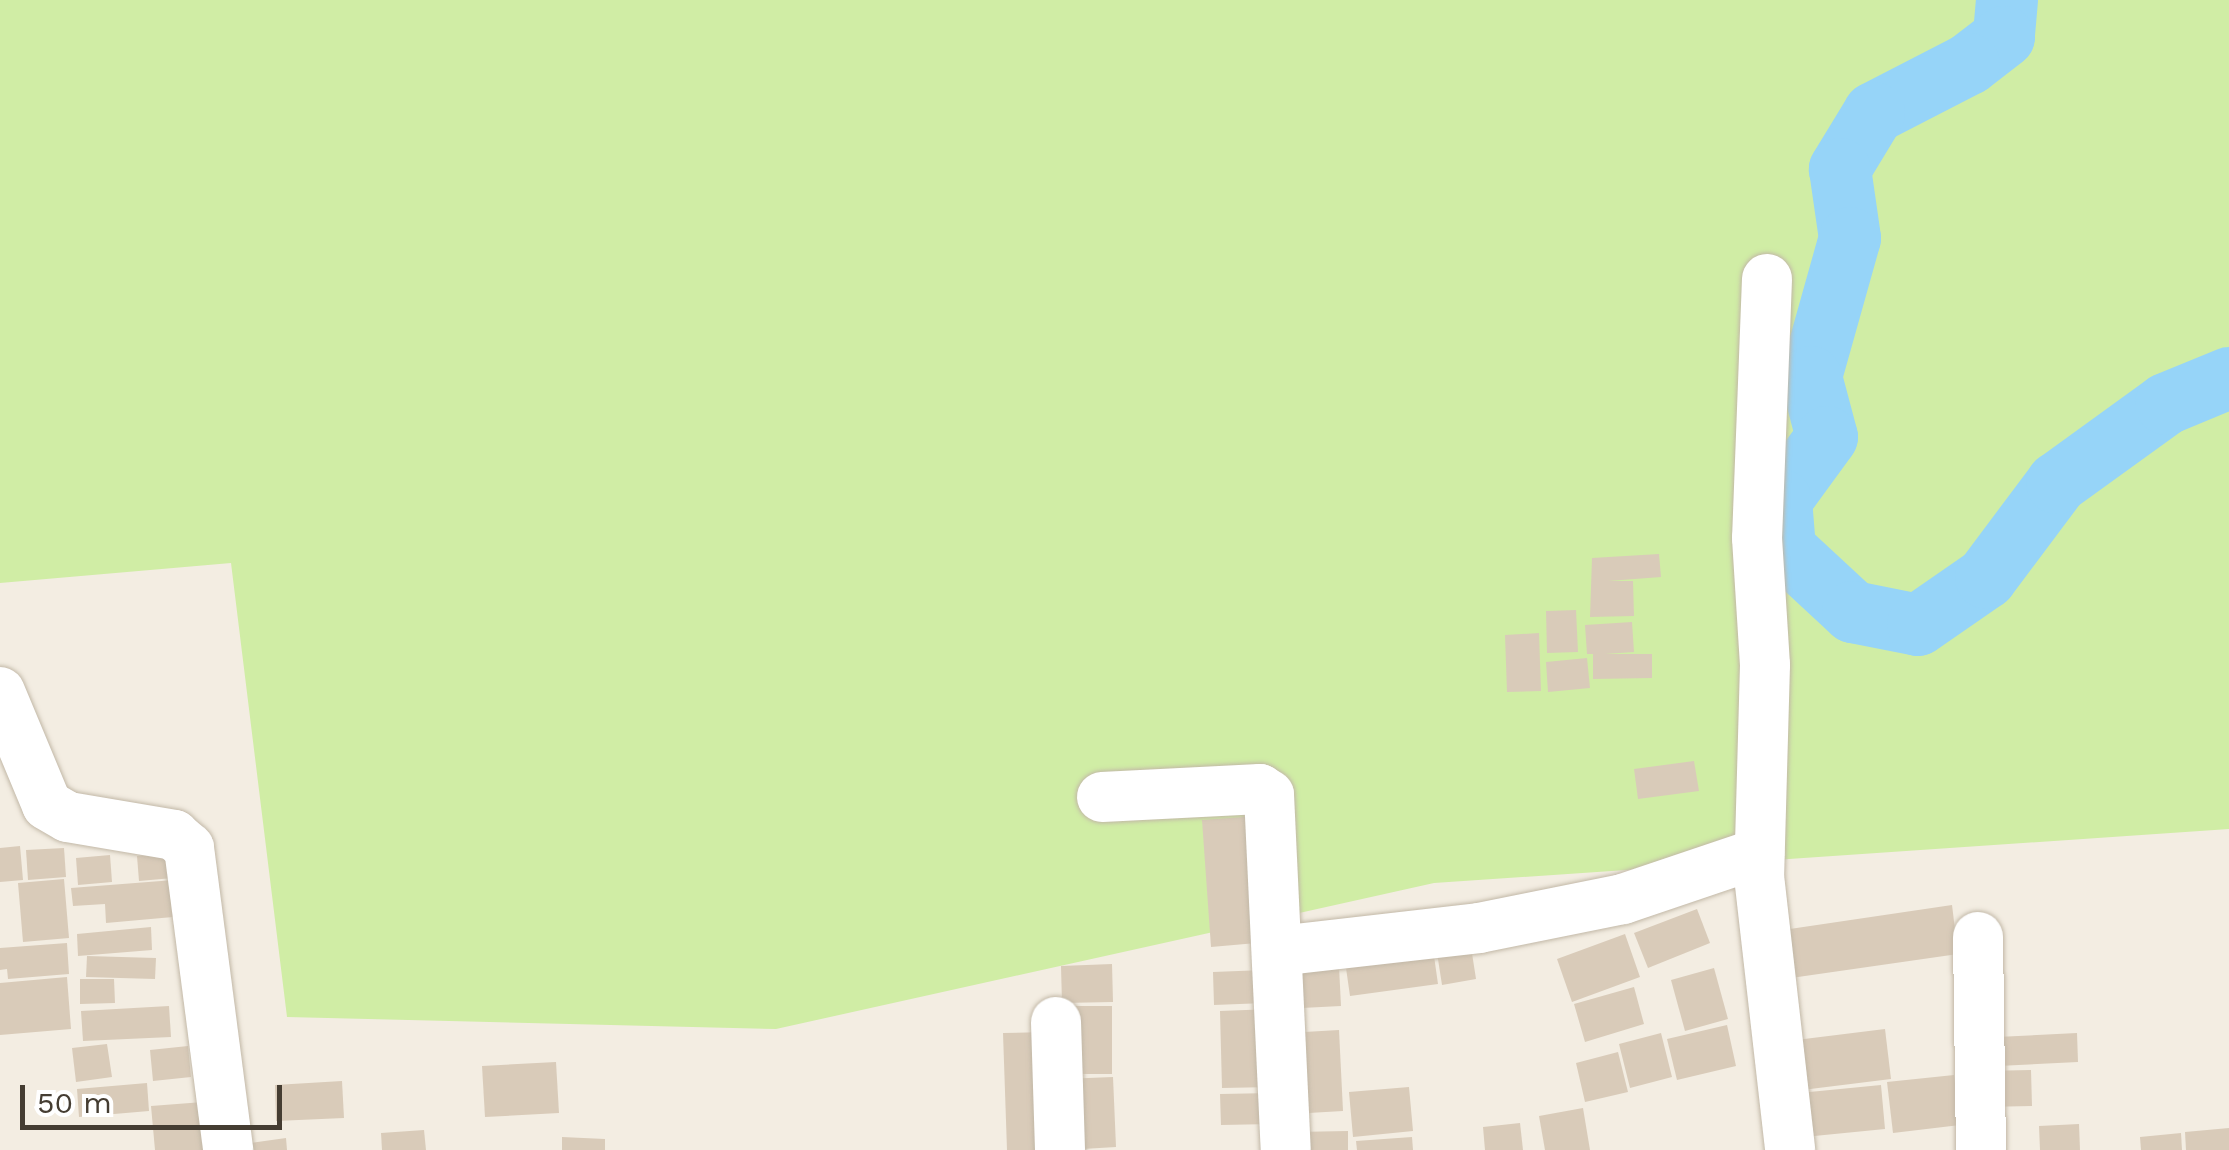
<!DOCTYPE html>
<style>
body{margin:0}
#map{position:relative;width:2229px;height:1150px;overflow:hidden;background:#f3ede2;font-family:"Work Sans",sans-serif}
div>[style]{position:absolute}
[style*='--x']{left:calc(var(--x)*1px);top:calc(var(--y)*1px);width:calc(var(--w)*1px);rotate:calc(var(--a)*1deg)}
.green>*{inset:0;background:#d0eda5}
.river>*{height:62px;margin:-31px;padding:0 31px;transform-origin:31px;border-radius:31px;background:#96d4f8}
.building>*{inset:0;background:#d9cbb9}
.roads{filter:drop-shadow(0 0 2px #c2b8a7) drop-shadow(0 0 2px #c2b8a7)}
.minor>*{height:50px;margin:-25px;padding:0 25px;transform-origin:25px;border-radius:25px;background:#fff}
span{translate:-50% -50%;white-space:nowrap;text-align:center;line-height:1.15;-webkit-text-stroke:8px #fff;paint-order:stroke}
.scale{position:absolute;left:20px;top:1085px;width:262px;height:45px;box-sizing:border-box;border:5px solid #453d32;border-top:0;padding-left:12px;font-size:30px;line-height:35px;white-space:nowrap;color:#453d32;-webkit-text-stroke:8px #fff;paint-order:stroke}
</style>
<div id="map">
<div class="green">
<div style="clip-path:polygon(0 0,2229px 0,2229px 829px,1434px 883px,776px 1029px,287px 1017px,231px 563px,0 583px)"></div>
</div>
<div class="river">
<div style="--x:2007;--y:0;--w:37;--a:95"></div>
<div style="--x:2004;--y:37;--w:44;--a:142.4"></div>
<div style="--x:1969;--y:64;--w:107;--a:152.7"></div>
<div style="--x:1874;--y:113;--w:66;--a:121.3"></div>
<div style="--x:1840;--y:169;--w:70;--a:81.8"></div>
<div style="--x:1850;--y:238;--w:144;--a:105.7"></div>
<div style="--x:1811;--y:377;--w:62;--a:75.1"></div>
<div style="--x:1827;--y:437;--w:78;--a:126.1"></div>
<div style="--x:1781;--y:500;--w:49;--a:85.3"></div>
<div style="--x:1785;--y:549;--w:93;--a:42.8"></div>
<div style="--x:1853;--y:612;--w:66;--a:11.3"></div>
<div style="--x:1918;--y:625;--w:83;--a:-34.7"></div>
<div style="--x:1986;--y:578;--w:119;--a:-53.2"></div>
<div style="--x:2057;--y:483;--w:135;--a:-35.9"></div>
<div style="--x:2166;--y:404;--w:68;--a:-22.4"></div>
</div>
<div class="building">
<div style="clip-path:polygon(1659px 554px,1661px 577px,1608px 581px,1633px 581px,1634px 616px,1590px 617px,1592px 558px)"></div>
<div style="clip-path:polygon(1576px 610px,1578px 652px,1547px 653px,1546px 611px)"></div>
<div style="clip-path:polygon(1632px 622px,1634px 652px,1605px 654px,1652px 654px,1652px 678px,1593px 679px,1593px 654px,1587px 654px,1585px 625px)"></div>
<div style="clip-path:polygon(1539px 633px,1541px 691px,1507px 692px,1505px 635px)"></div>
<div style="clip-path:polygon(1587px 658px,1590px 688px,1548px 692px,1546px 662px)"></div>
<div style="clip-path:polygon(1694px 761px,1699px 791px,1638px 799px,1634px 769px)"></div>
<div style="clip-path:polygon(1258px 816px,1268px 942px,1211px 947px,1202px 820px)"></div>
<div style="clip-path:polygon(20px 846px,23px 880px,0 882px,0 848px)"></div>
<div style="clip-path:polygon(64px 848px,66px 877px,28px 880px,26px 850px)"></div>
<div style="clip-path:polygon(171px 853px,173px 878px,139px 881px,137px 856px)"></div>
<div style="clip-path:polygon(110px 855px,112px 882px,78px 885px,76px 858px)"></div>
<div style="clip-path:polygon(64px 879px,69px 938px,23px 942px,18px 883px)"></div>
<div style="clip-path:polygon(174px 880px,173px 917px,106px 923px,105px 904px,73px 906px,71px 888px)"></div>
<div style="clip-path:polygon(1952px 905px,1958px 954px,1784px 979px,1777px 931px)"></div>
<div style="clip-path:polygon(1697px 909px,1710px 943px,1648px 968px,1634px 933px)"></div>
<div style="clip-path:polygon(151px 927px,152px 950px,78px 956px,77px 934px)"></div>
<div style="clip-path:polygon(1469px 934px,1476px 979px,1442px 985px,1435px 940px)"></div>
<div style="clip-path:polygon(1625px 934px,1640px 977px,1572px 1002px,1557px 959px)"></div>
<div style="clip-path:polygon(1431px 935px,1438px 984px,1350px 996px,1343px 947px)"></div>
<div style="clip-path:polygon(67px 943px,69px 974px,8px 979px,7px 969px,0 970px,0 948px)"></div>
<div style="clip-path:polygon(1338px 947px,1341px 1006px,1282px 1009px,1278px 951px)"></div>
<div style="clip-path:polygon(87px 956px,156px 958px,155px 979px,86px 977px)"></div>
<div style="clip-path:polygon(1112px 964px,1113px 1002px,1062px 1003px,1061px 966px)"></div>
<div style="clip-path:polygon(1714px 968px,1728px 1019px,1685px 1031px,1671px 980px)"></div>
<div style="clip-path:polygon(1264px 970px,1265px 1003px,1214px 1005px,1213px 972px)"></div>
<div style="clip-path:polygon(67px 977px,71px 1029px,0 1035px,0 983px)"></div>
<div style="clip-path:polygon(80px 979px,114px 979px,115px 1003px,80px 1004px)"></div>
<div style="clip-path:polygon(1634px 987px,1644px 1024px,1585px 1042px,1574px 1004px)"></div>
<div style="clip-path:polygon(169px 1006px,171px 1037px,83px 1041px,81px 1011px)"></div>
<div style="clip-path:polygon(1064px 1006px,1112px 1006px,1112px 1074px,1063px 1074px)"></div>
<div style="clip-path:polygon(1273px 1009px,1276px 1087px,1222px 1088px,1220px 1011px)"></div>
<div style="clip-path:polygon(1727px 1025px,1736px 1066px,1677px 1080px,1667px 1039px)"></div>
<div style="clip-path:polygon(1885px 1029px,1891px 1079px,1786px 1092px,1780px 1042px)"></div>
<div style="clip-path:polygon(1339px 1030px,1343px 1111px,1291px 1114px,1287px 1033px)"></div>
<div style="clip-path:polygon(1049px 1032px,1053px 1150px,1007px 1150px,1003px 1033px)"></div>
<div style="clip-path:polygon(1661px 1033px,1672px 1077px,1630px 1088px,1619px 1044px)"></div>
<div style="clip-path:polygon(2077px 1033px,2078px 1062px,1998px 1066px,1997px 1037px)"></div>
<div style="clip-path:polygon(107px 1044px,112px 1077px,76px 1082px,72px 1048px)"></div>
<div style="clip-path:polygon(188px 1046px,191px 1077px,153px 1081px,150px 1050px)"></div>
<div style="clip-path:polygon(1618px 1052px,1628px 1092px,1585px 1102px,1576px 1063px)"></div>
<div style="clip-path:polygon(556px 1062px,559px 1113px,485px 1117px,482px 1066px)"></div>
<div style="clip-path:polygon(2031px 1070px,2032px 1106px,1983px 1107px,1983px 1071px)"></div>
<div style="clip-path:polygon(1954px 1075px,1960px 1125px,1893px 1133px,1887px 1082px)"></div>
<div style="clip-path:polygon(1113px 1077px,1116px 1147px,1066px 1150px,1063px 1079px)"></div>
<div style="clip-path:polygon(342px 1081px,344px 1118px,276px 1121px,275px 1085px)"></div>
<div style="clip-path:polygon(147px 1083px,149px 1111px,79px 1117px,77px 1089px)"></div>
<div style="clip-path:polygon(1881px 1085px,1885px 1129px,1794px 1138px,1789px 1094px)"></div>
<div style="clip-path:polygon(1409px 1087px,1413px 1131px,1353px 1137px,1349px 1092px)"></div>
<div style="clip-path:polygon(1276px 1093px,1277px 1124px,1221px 1125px,1220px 1094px)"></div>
<div style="clip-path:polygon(203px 1102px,208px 1150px,155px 1150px,151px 1106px)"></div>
<div style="clip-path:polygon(1583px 1108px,1590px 1150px,1545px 1150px,1539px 1116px)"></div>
<div style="clip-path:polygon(1520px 1123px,1523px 1150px,1485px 1150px,1483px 1127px)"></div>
<div style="clip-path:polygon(2079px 1124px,2080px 1150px,2040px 1150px,2039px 1126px)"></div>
<div style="clip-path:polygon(2229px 1128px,2229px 1150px,2186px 1150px,2185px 1132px)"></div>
<div style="clip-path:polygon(424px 1130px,426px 1150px,382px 1150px,381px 1133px)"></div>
<div style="clip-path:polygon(1348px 1131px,1348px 1150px,1296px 1150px,1295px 1132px)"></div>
<div style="clip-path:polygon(2181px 1133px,2182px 1150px,2141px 1150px,2140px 1137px)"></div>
<div style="clip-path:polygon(562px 1137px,605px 1139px,605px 1150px,562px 1150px)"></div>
<div style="clip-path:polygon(1412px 1137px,1413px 1150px,1357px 1150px,1356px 1141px)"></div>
<div style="clip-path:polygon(286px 1138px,287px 1150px,237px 1150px,236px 1145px)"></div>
</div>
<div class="roads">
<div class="minor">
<div style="--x:1767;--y:279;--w:259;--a:92.2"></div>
<div style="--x:1757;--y:538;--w:127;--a:86.4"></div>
<div style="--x:1765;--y:665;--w:211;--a:91.6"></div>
<div style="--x:1759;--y:876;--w:276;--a:83.5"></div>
<div style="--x:0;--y:692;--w:122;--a:67.4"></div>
<div style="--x:47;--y:805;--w:24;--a:30"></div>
<div style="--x:68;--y:817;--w:108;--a:9.6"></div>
<div style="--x:174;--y:835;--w:20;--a:41"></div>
<div style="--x:189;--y:848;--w:305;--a:82.6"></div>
<div style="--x:1102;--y:797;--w:158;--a:-2.9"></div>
<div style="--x:1260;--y:789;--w:11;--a:34"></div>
<div style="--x:1269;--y:795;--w:355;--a:87.3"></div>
<div style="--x:1978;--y:937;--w:213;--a:89.2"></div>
<div style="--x:1278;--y:951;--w:202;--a:-6.5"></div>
<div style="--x:1479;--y:928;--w:147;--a:-11.4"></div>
<div style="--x:1623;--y:899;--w:144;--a:-18.7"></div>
<div style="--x:1056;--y:1022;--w:128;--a:88.2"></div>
</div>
</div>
<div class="scale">50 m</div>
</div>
